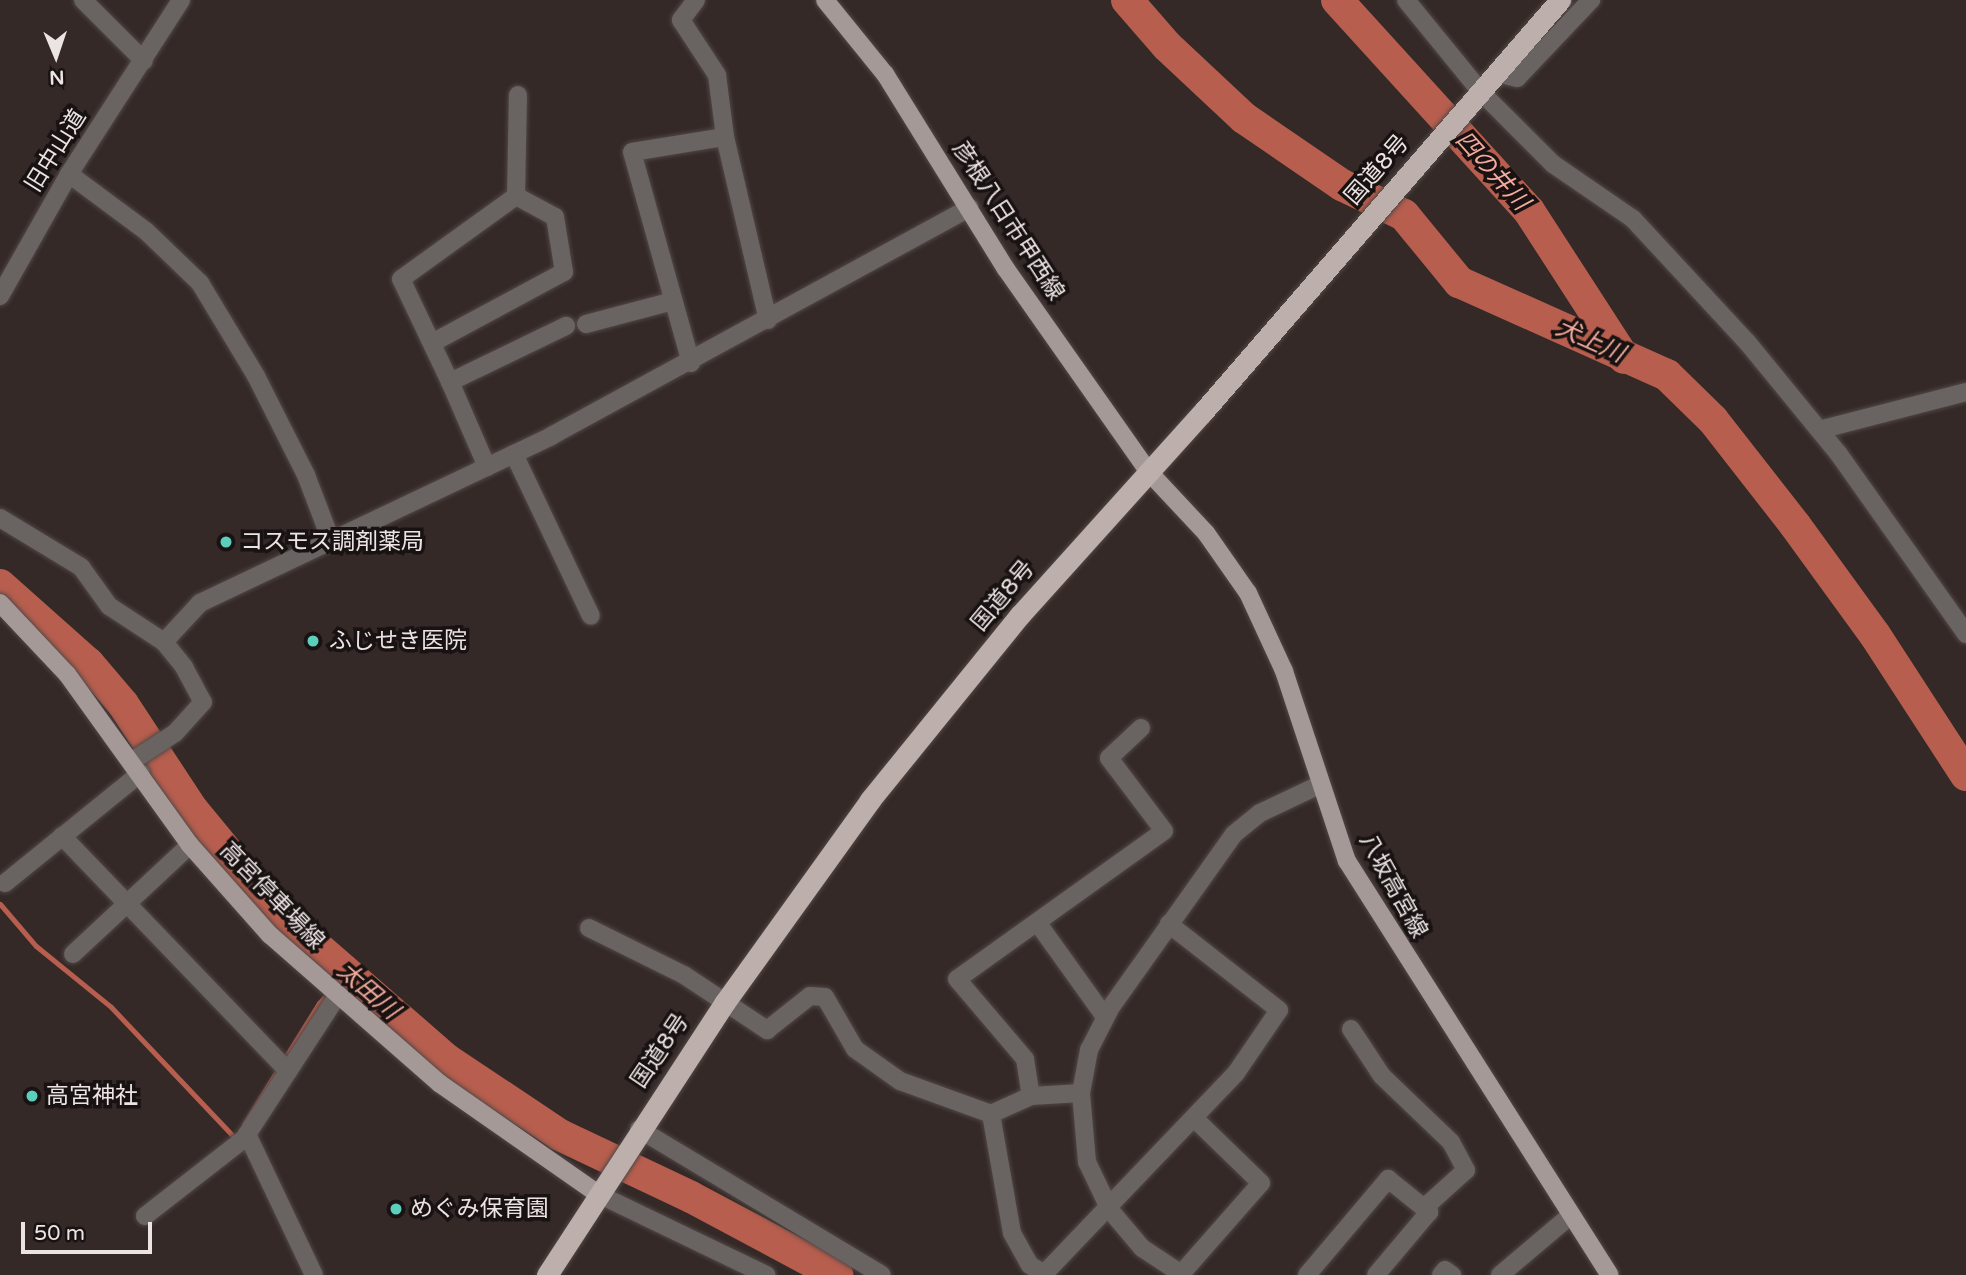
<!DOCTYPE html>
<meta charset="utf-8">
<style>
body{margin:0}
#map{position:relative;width:1966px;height:1275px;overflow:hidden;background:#342927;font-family:"Varela Round","Noto Sans JP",sans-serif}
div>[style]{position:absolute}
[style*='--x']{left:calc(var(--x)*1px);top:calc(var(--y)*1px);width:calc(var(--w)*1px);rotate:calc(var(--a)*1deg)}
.stream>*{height:5px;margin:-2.5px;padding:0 2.5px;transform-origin:2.5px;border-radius:2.5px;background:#b75e4e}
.river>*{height:32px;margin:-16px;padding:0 16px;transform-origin:16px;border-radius:16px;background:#b75e4e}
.roads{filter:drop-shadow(0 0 2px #514745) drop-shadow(0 0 2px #514745)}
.minor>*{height:18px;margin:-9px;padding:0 9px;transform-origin:9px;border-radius:9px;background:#696362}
.major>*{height:18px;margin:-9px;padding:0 9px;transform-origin:9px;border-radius:9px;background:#a59997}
.highway>*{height:21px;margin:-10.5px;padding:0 10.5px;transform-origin:10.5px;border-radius:10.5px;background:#bdafac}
.dots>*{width:19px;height:19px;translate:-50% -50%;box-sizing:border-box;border:4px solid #181312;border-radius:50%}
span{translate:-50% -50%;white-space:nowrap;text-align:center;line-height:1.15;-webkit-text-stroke:7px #181312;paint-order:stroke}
.street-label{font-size:23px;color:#ece4e3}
.poi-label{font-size:23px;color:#ece4e3}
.left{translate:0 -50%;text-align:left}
.water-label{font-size:24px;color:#f4aa9c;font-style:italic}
.north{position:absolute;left:21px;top:21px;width:70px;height:70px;-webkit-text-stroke:5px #181312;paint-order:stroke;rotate:178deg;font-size:19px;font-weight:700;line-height:28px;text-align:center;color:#ece4e3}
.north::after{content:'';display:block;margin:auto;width:24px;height:32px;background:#ece4e3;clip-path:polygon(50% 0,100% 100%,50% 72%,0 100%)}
.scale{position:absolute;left:21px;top:1222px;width:131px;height:32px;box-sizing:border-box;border:4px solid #ece4e3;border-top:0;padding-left:9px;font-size:21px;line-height:24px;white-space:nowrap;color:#ece4e3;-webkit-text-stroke:5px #181312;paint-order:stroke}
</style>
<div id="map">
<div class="stream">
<div style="--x:0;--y:904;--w:55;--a:49.4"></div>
<div style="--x:36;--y:946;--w:97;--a:39.1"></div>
<div style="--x:111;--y:1007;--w:180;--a:46.6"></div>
<div style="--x:235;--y:1138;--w:4;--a:-56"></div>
<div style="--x:244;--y:1124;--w:142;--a:-58.2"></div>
<div style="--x:319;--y:1003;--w:41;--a:-47"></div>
</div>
<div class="river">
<div style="--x:1127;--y:0;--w:61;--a:49"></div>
<div style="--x:1167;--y:46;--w:105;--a:43.1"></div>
<div style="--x:1244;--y:118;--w:119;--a:34.4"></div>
<div style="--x:1342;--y:185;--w:69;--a:25.8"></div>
<div style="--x:1404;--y:215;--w:87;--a:50.6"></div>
<div style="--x:1459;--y:282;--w:228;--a:24.1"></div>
<div style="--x:1667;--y:375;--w:64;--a:44.4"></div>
<div style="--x:1713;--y:420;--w:133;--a:52"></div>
<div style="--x:1795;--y:525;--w:136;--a:54"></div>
<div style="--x:1875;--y:635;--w:167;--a:57"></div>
<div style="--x:1337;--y:0;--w:285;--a:47.7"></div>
<div style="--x:1529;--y:211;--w:175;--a:57.1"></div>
<div style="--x:0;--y:585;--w:118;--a:41.6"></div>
<div style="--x:88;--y:663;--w:54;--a:49.5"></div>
<div style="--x:123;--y:704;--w:126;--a:56.7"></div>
<div style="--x:192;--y:809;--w:134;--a:50.5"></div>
<div style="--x:277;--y:912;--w:224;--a:41"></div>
<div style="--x:446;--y:1059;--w:137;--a:33.7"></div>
<div style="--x:560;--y:1135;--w:145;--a:25.3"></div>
<div style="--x:691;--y:1197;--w:166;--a:28.1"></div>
</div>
<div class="roads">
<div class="minor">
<div style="--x:83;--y:0;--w:86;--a:45"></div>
<div style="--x:696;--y:0;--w:25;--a:127"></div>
<div style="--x:681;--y:20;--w:66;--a:56.8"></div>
<div style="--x:717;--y:75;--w:63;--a:82.6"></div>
<div style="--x:725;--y:137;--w:188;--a:76.8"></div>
<div style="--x:1406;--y:0;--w:119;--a:50.8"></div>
<div style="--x:1481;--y:92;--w:102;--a:45"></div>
<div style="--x:1553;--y:164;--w:97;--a:34.5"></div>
<div style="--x:1633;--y:219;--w:168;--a:47.2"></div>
<div style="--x:1747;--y:342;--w:144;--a:50.7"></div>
<div style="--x:1838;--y:453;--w:222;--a:54.7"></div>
<div style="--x:1496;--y:73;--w:22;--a:13"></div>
<div style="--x:1517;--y:78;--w:108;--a:-46.5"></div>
<div style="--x:69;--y:174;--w:97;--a:36.6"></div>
<div style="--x:147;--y:232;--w:74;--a:43.9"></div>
<div style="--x:200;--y:283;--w:109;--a:58.9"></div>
<div style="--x:256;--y:376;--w:111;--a:63.2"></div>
<div style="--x:306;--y:475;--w:67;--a:69.1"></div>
<div style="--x:0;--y:296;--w:140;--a:-60.5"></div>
<div style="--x:69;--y:174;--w:207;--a:-57.2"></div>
<div style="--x:586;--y:324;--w:90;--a:-14.8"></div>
<div style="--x:432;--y:343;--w:150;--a:-28.3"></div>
<div style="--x:564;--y:272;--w:56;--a:-99.3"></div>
<div style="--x:555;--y:217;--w:44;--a:-151.7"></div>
<div style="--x:691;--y:363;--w:219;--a:-105.6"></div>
<div style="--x:632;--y:152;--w:94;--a:-9.2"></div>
<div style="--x:450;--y:382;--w:114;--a:-115.4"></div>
<div style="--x:401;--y:279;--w:142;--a:-35.8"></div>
<div style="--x:516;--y:196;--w:101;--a:-88.9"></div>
<div style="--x:1819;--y:430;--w:152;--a:-14.5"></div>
<div style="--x:514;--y:454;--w:179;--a:64.6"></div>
<div style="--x:487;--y:467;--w:93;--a:-113.5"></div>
<div style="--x:450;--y:382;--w:129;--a:-25.8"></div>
<div style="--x:0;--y:518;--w:95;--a:31.2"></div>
<div style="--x:81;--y:567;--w:48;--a:54.3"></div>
<div style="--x:109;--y:606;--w:66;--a:33.2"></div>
<div style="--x:164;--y:642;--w:32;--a:51"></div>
<div style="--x:184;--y:667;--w:40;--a:62"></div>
<div style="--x:203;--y:702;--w:42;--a:132.1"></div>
<div style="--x:175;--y:733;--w:51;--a:146.9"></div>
<div style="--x:164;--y:642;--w:53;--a:-47.3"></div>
<div style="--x:200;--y:603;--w:389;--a:-25.4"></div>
<div style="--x:551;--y:436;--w:477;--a:-28.6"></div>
<div style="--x:1141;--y:728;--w:44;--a:136.8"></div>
<div style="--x:1109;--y:758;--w:91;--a:53"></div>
<div style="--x:1164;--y:831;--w:254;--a:144.4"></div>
<div style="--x:957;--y:979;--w:105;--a:49.6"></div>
<div style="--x:1025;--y:1059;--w:37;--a:81"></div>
<div style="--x:1031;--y:1096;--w:44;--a:155.8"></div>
<div style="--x:991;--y:1114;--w:121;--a:80"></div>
<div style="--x:1012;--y:1233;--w:37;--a:61"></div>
<div style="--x:1030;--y:1265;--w:17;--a:33"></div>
<div style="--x:1044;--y:1274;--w:278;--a:-46.3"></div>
<div style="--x:1236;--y:1073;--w:76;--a:-55.7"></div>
<div style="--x:1279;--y:1010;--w:140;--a:-142"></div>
<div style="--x:62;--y:836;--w:326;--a:46.1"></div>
<div style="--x:5;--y:883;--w:175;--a:-39"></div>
<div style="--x:1037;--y:922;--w:117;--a:54.4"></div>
<div style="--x:589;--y:928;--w:106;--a:26.3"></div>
<div style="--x:684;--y:975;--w:100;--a:33.5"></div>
<div style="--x:767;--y:1030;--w:55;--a:-38.3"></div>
<div style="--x:810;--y:996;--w:15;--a:4"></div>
<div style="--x:825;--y:997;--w:60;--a:60"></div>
<div style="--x:855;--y:1049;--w:55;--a:35.4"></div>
<div style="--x:900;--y:1081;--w:97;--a:19.9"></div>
<div style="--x:73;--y:954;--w:160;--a:-43"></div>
<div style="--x:1351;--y:1029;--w:56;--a:56.6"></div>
<div style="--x:1382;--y:1076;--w:95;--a:43.7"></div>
<div style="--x:1451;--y:1142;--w:32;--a:62"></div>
<div style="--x:1466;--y:1170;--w:57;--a:137.9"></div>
<div style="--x:1031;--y:1096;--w:50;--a:-3.4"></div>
<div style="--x:639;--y:1129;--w:283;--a:31"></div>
<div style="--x:247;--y:1134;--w:156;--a:64.6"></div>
<div style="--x:598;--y:1194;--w:187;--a:25.7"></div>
<div style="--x:145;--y:1216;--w:125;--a:-37.9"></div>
<div style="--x:244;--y:1139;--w:172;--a:-56.9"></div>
<div style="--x:1181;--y:1274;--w:121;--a:-48.7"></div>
<div style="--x:1261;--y:1183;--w:93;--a:-135.9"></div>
<div style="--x:1183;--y:1275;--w:49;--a:-146.6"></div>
<div style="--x:1142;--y:1248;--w:50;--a:-130.1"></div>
<div style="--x:1110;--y:1210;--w:53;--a:-115.6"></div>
<div style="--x:1087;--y:1162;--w:69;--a:-95"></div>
<div style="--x:1081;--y:1093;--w:44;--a:-79.5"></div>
<div style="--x:1089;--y:1050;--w:48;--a:-62.9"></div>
<div style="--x:1111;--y:1007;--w:212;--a:-54.6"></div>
<div style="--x:1234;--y:834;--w:33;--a:-39"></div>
<div style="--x:1260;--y:813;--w:65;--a:-25.4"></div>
<div style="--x:1307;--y:1275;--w:126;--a:-49.8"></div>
<div style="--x:1388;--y:1179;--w:53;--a:38.8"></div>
<div style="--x:1429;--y:1212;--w:82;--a:130.1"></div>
<div style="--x:1441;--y:1275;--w:6;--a:-51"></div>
<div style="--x:1445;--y:1270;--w:9;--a:36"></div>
<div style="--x:1500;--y:1275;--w:93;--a:-40.2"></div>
</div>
<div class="major">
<div style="--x:825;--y:0;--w:95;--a:51"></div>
<div style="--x:885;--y:74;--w:229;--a:58.2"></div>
<div style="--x:1006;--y:269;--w:247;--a:54.9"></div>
<div style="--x:1148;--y:471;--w:85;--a:46.9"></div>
<div style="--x:1206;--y:533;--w:73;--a:55"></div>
<div style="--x:1248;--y:593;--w:86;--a:65.2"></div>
<div style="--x:1284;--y:671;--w:200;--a:71.7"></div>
<div style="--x:1347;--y:861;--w:490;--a:57.6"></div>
<div style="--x:0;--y:603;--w:98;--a:46.7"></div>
<div style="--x:67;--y:674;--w:211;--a:54.3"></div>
<div style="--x:190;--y:845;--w:120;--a:48.4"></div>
<div style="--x:270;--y:935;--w:225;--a:41.2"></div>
<div style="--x:439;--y:1083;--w:194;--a:34.9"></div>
</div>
<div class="highway">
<div style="--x:547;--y:1275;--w:326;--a:-56.9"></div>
<div style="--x:725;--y:1002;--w:249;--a:-54.3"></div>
<div style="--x:870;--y:800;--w:238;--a:-51"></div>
<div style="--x:1020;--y:615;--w:272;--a:-48"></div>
<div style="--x:1202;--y:413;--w:547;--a:-49.08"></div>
</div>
</div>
<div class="dots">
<div style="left:226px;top:542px;background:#5bcebc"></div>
<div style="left:313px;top:641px;background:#5bcebc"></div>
<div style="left:32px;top:1096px;background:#5bcebc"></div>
<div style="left:396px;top:1209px;background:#5bcebc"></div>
</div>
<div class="street-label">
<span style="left:56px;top:151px;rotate:-58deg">旧中山道</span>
<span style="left:1377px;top:170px;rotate:-49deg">国道8号</span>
<span style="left:1008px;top:221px;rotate:57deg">彦根八日市甲西線</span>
<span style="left:1003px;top:596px;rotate:-50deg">国道8号</span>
<span style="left:1393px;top:886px;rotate:61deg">八坂高宮線</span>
<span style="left:272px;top:896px;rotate:46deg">高宮停車場線</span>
<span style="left:660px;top:1051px;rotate:-56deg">国道8号</span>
</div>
<div class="poi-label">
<span class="left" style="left:240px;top:542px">コスモス調剤薬局</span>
<span class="left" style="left:329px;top:641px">ふじせき医院</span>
<span class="left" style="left:46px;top:1096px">高宮神社</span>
<span class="left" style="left:410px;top:1209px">めぐみ保育園</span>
</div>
<div class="water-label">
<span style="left:1492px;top:171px;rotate:48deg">四の井川</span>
<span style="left:1590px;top:341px;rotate:24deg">犬上川</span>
<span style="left:368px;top:991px;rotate:41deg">太田川</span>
</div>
<div class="north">N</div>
<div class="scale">50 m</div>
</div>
